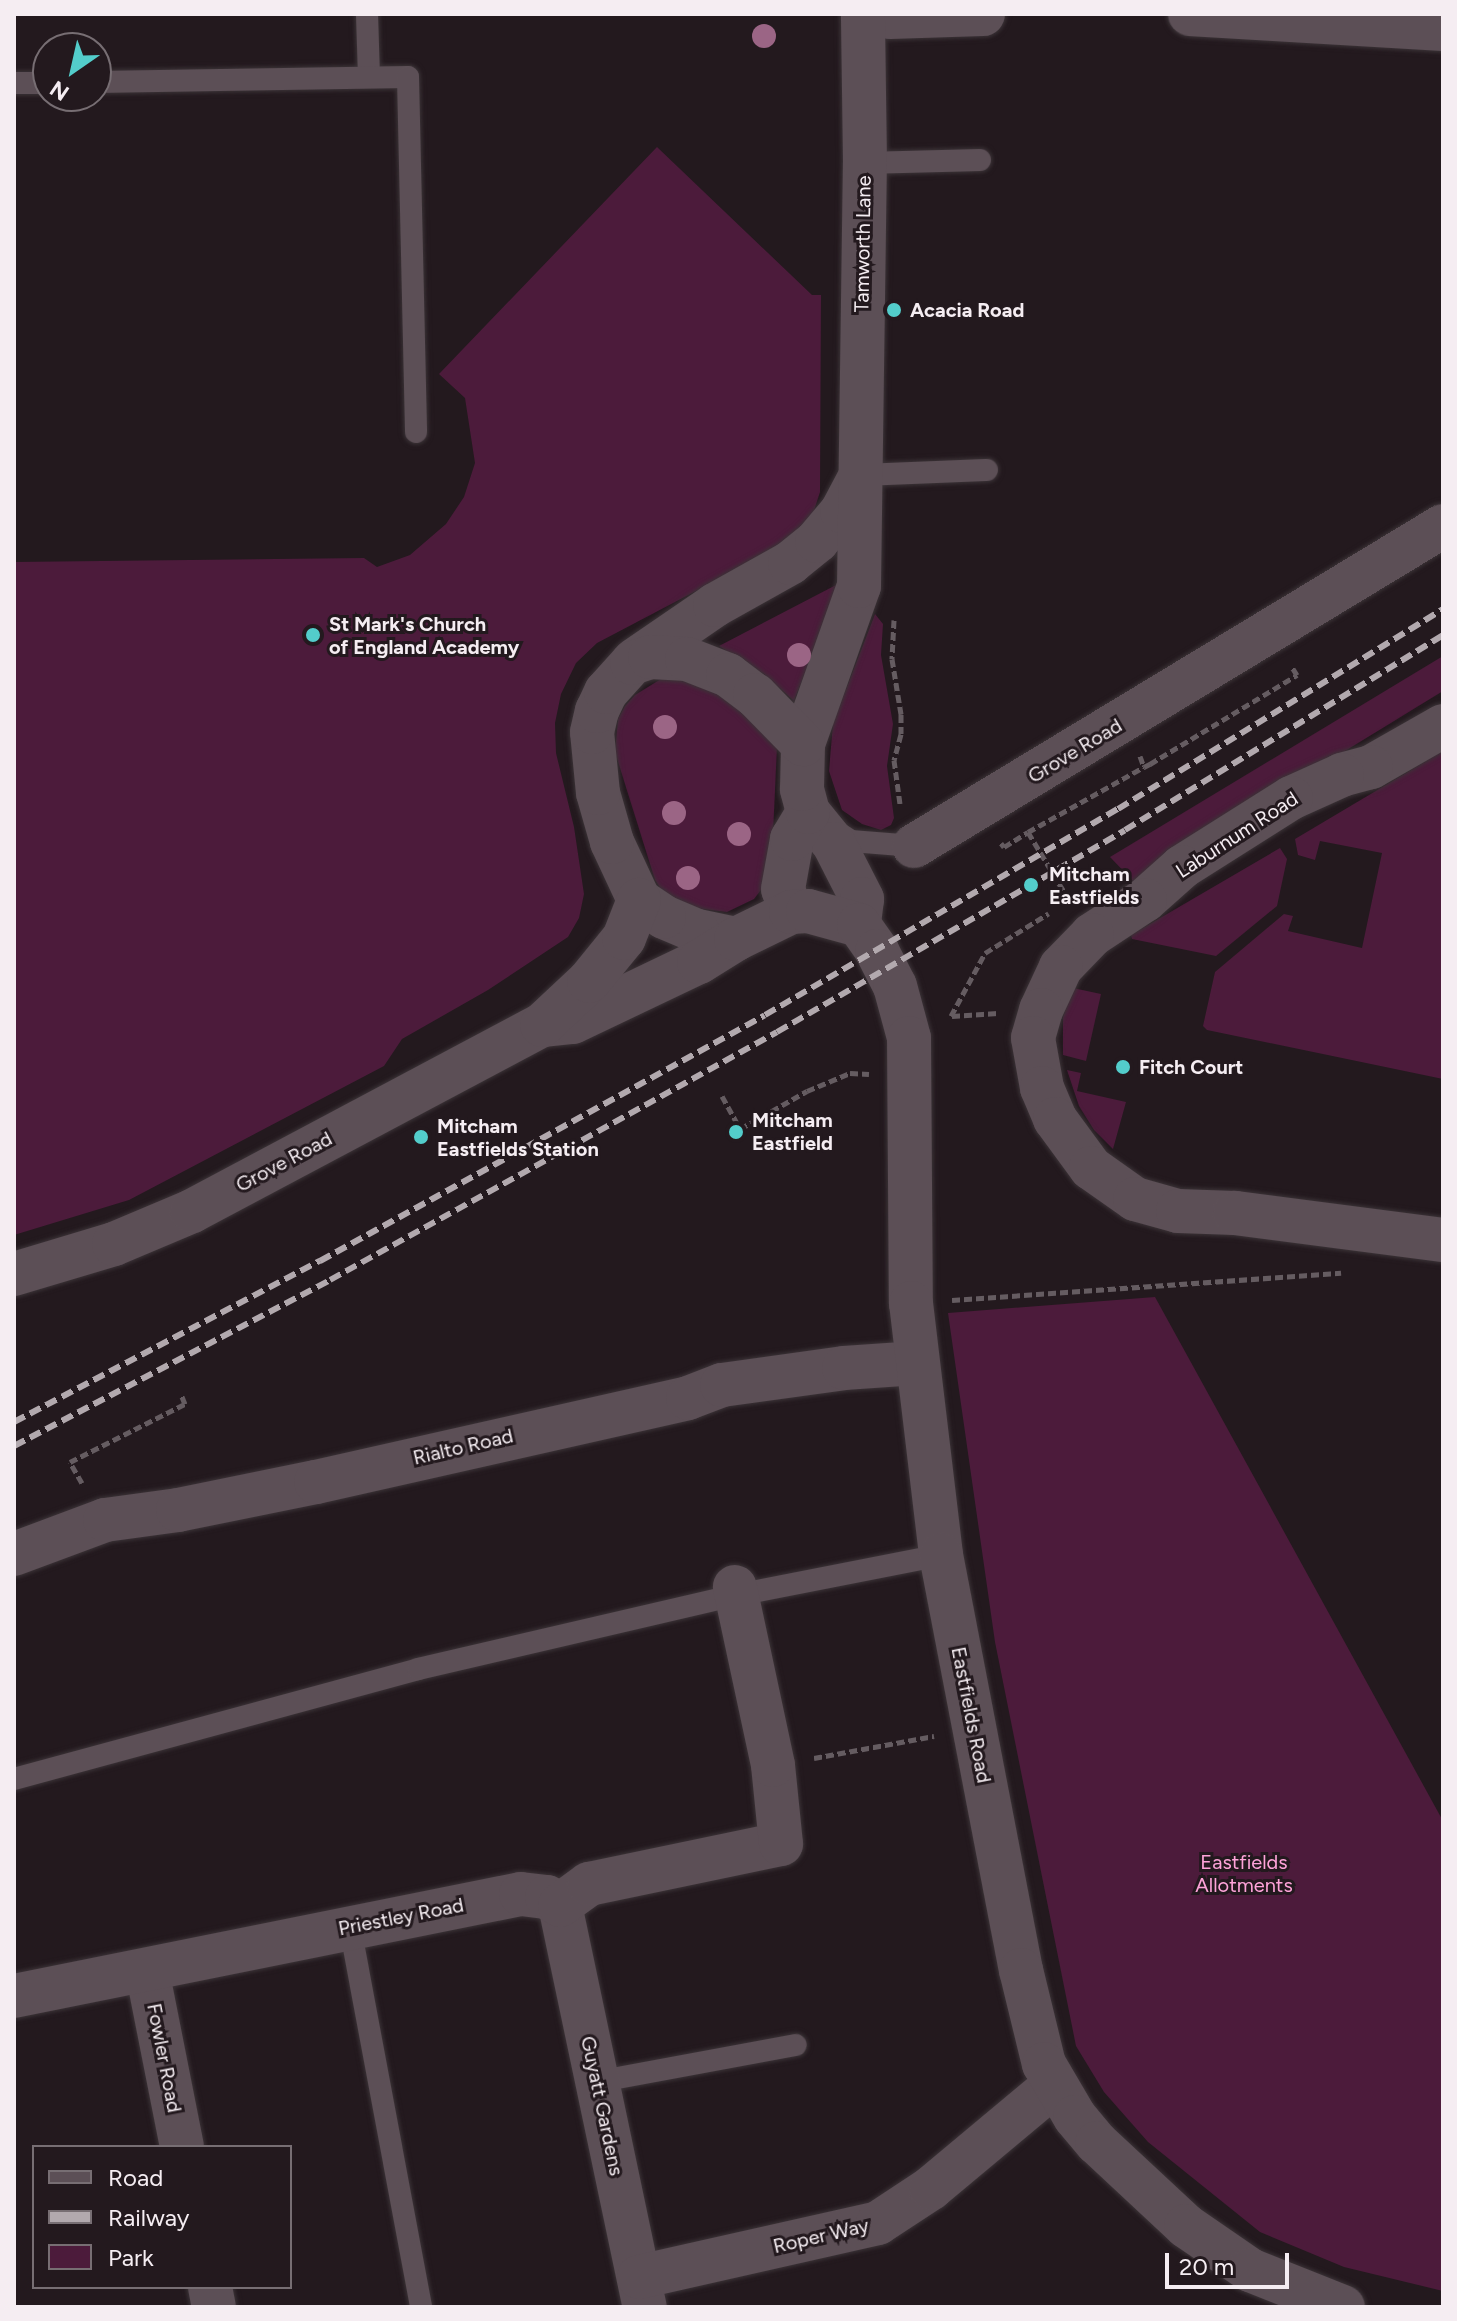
<!DOCTYPE html>
<style>
body{margin:0}
#map{position:relative;width:1457px;height:2321px;overflow:hidden;background:#23191e;font-family:Figtree,sans-serif}
div>[style]{position:absolute}
[style*='--x']{left:calc(var(--x)*1px);top:calc(var(--y)*1px);width:calc(var(--w)*1px);rotate:calc(var(--a)*1deg)}
.green>*{inset:0;background:#4c1b3b}
.path>*{height:5px;margin-top:-2.5px;transform-origin:0;background:repeating-linear-gradient(90deg,#655c61 0 8px,transparent 0 12px)}
.roads{filter:drop-shadow(0 0 2px #3b3337) drop-shadow(0 0 2px #3b3337)}
.lane>*{height:22px;margin:-11px;padding:0 11px;transform-origin:11px;border-radius:11px;background:#5c4f56}
.street>*{height:44px;margin:-22px;padding:0 22px;transform-origin:22px;border-radius:22px;background:#5c4f56}
.secondary>*{height:44px;margin:-22px;padding:0 22px;transform-origin:22px;border-radius:22px;background:#5c4f56}
.rail>*{height:6px;margin-top:-3px;transform-origin:0;background:repeating-linear-gradient(90deg,#b2a9ae 0 12px,transparent 0 18px)}
.trees>*{width:24px;height:24px;margin:-12px;border-radius:50%;background:#9b6585}
.dots>*{width:22px;height:22px;translate:-50% -50%;box-sizing:border-box;border:4px solid #23191e;border-radius:50%}
span{translate:-50% -50%;white-space:nowrap;text-align:center;line-height:1.15;-webkit-text-stroke:6px #23191e;paint-order:stroke}
.street-label{font-size:20px;color:#f5edf2}
.poi-label{font-size:20px;color:#f5edf2;font-weight:700}
.left{translate:0 -50%;text-align:left}
.park-label{font-size:20px;color:#fea3d9}
.frame{position:absolute;inset:0;border:16px solid #f5edf2;pointer-events:none}
.legend{position:absolute;left:32px;top:2145px;width:260px;height:144px;box-sizing:border-box;background:#23191e;border:2px solid #776e73;margin:0;padding:10px 14px;list-style:none;font-size:24px;color:#f5edf2}
.legend li{display:flex;align-items:center;gap:16px;height:40px}
.legend b{width:40px;border:2px solid #776e73}
.north{position:absolute;left:32px;top:32px;width:80px;height:80px;box-sizing:border-box;background:#23191e;border:2px solid #776e73;border-radius:50%;rotate:214deg;font-size:22px;font-weight:700;line-height:32px;text-align:center;color:#f5edf2}
.north::after{content:'';display:block;margin:auto;width:28px;height:36px;background:#53cdcb;clip-path:polygon(50% 0,100% 100%,50% 72%,0 100%)}
.scale{position:absolute;left:1165px;top:2253px;width:124px;height:36px;box-sizing:border-box;border:4px solid #f5edf2;border-top:0;padding-left:10px;font-size:24px;line-height:28px;white-space:nowrap;color:#f5edf2;-webkit-text-stroke:6px #23191e;paint-order:stroke}
</style>
<div id="map">
<div class="green">
<div style="clip-path:polygon(657px 147px,812px 295px,821px 295px,820px 492px,811px 520px,799px 537px,597px 643px,576px 663px,561px 694px,555px 723px,556px 753px,574px 827px,584px 894px,579px 918px,568px 937px,488px 990px,402px 1039px,384px 1066px,129px 1200px,14px 1235px,14px 562px,364px 558px,377px 567px,410px 555px,446px 524px,464px 497px,475px 463px,465px 398px,439px 374px)"></div>
<div style="clip-path:polygon(836px 585px,839px 586px,794px 701px,764px 674px,719px 646px)"></div>
<div style="clip-path:polygon(875px 614px,883px 624px,881px 655px,893px 724px,887px 766px,894px 818px,891px 825px,881px 830px,862px 824px,842px 810px,829px 771px,833px 723px)"></div>
<div style="clip-path:polygon(1443px 656px,1443px 691px,1133px 881px,1110px 857px)"></div>
<div style="clip-path:polygon(661px 679px,708px 679px,777px 747px,771px 877px,754px 899px,727px 912px,695px 908px,663px 892px,655px 880px,615px 752px,618px 719px,625px 706px,635px 695px)"></div>
<div style="clip-path:polygon(1443px 751px,1443px 1079px,1207px 1030px,1203px 1026px,1215px 972px,1284px 914px,1293px 916px,1288px 931px,1362px 948px,1382px 853px,1320px 841px,1315px 860px,1298px 855px,1295px 839px)"></div>
<div style="clip-path:polygon(1280px 848px,1287px 859px,1277px 906px,1216px 956px,1132px 939px,1131px 935px)"></div>
<div style="clip-path:polygon(1073px 988px,1101px 994px,1086px 1061px,1063px 1055px,1063px 1017px)"></div>
<div style="clip-path:polygon(1067px 1070px,1081px 1073px,1077px 1091px,1126px 1102px,1113px 1149px,1094px 1130px,1079px 1106px)"></div>
<div style="clip-path:polygon(1155px 1297px,1443px 1821px,1443px 2291px,1344px 2267px,1260px 2232px,1148px 2142px,1104px 2092px,1076px 2046px,995px 1642px,948px 1313px)"></div>
</div>
<div class="path">
<div style="--x:894;--y:620;--w:39;--a:93"></div>
<div style="--x:892;--y:659;--w:56;--a:80.7"></div>
<div style="--x:901;--y:714;--w:20;--a:90"></div>
<div style="--x:901;--y:734;--w:27;--a:105"></div>
<div style="--x:894;--y:760;--w:44;--a:82.2"></div>
<div style="--x:1140;--y:756;--w:12;--a:70"></div>
<div style="--x:1144;--y:767;--w:7;--a:-27"></div>
<div style="--x:1150;--y:764;--w:172;--a:-31.2"></div>
<div style="--x:1297;--y:675;--w:9;--a:-122"></div>
<div style="--x:1028;--y:832;--w:133;--a:-29.3"></div>
<div style="--x:1001;--y:843;--w:5;--a:53"></div>
<div style="--x:1004;--y:847;--w:28;--a:-32"></div>
<div style="--x:1028;--y:832;--w:79;--a:58.9"></div>
<div style="--x:951;--y:1016;--w:72;--a:-61.6"></div>
<div style="--x:985;--y:953;--w:75;--a:-32"></div>
<div style="--x:952;--y:1016;--w:46;--a:-3.7"></div>
<div style="--x:722;--y:1096;--w:38;--a:61"></div>
<div style="--x:740;--y:1129;--w:77;--a:-29.6"></div>
<div style="--x:807;--y:1091;--w:47;--a:-22.7"></div>
<div style="--x:850;--y:1073;--w:19;--a:3"></div>
<div style="--x:952;--y:1300;--w:390;--a:-4"></div>
<div style="--x:82;--y:1483;--w:24;--a:-120"></div>
<div style="--x:70;--y:1462;--w:129;--a:-26.8"></div>
<div style="--x:185;--y:1404;--w:11;--a:-112"></div>
<div style="--x:814;--y:1758;--w:122;--a:-10.4"></div>
</div>
<div class="roads">
<div class="lane">
<div style="--x:367;--y:14;--w:63;--a:88.2"></div>
<div style="--x:96;--y:82;--w:312;--a:-0.9"></div>
<div style="--x:408;--y:77;--w:355;--a:88.7"></div>
<div style="--x:14;--y:83;--w:34;--a:0"></div>
<div style="--x:865;--y:163;--w:115;--a:-1.5"></div>
<div style="--x:861;--y:475;--w:126;--a:-2.3"></div>
<div style="--x:831;--y:828;--w:24;--a:33"></div>
<div style="--x:851;--y:841;--w:63;--a:4.5"></div>
<div style="--x:14;--y:1779;--w:419;--a:-15.2"></div>
<div style="--x:418;--y:1669;--w:327;--a:-13.1"></div>
<div style="--x:737;--y:1595;--w:208;--a:-11.1"></div>
<div style="--x:350;--y:1927;--w:387;--a:79.4"></div>
<div style="--x:596;--y:2082;--w:203;--a:-10.5"></div>
</div>
<div class="street">
<div style="--x:881;--y:14;--w:9;--a:18"></div>
<div style="--x:890;--y:17;--w:93;--a:-1.8"></div>
<div style="--x:1190;--y:14;--w:253;--a:3.4"></div>
<div style="--x:1443;--y:726;--w:83;--a:150.3"></div>
<div style="--x:1371;--y:767;--w:30;--a:165"></div>
<div style="--x:1342;--y:775;--w:56;--a:155.7"></div>
<div style="--x:1291;--y:798;--w:129;--a:147.7"></div>
<div style="--x:1182;--y:867;--w:50;--a:138.3"></div>
<div style="--x:1145;--y:900;--w:64;--a:146.6"></div>
<div style="--x:1092;--y:935;--w:45;--a:134.1"></div>
<div style="--x:1061;--y:967;--w:47;--a:114.9"></div>
<div style="--x:1041;--y:1010;--w:29;--a:106"></div>
<div style="--x:1033;--y:1038;--w:51;--a:79.8"></div>
<div style="--x:1042;--y:1088;--w:34;--a:67"></div>
<div style="--x:1055;--y:1119;--w:61;--a:53.7"></div>
<div style="--x:1091;--y:1168;--w:54;--a:35.2"></div>
<div style="--x:1135;--y:1199;--w:45;--a:15.6"></div>
<div style="--x:1178;--y:1211;--w:57;--a:2"></div>
<div style="--x:1235;--y:1213;--w:210;--a:7.4"></div>
<div style="--x:914;--y:846;--w:618;--a:-31.17"></div>
<div style="--x:14;--y:1554;--w:97;--a:-20.5"></div>
<div style="--x:105;--y:1520;--w:74;--a:-7.8"></div>
<div style="--x:178;--y:1510;--w:141;--a:-11.5"></div>
<div style="--x:316;--y:1482;--w:381;--a:-12.7"></div>
<div style="--x:688;--y:1398;--w:36;--a:-21"></div>
<div style="--x:722;--y:1385;--w:123;--a:-7.9"></div>
<div style="--x:844;--y:1368;--w:73;--a:-3.9"></div>
<div style="--x:560;--y:1905;--w:411;--a:78.1"></div>
<div style="--x:147;--y:1970;--w:180;--a:78.8"></div>
<div style="--x:14;--y:1996;--w:517;--a:-11.38"></div>
<div style="--x:521;--y:1894;--w:26;--a:7"></div>
<div style="--x:547;--y:1897;--w:15;--a:32"></div>
<div style="--x:560;--y:1905;--w:36;--a:-36"></div>
<div style="--x:589;--y:1884;--w:196;--a:-11.8"></div>
<div style="--x:781;--y:1844;--w:79;--a:-95.8"></div>
<div style="--x:773;--y:1765;--w:182;--a:-102.1"></div>
<div style="--x:639;--y:2277;--w:245;--a:-12.7"></div>
<div style="--x:878;--y:2223;--w:64;--a:-33.4"></div>
<div style="--x:931;--y:2188;--w:160;--a:-39.9"></div>
<div style="--x:210;--y:2287;--w:20;--a:79"></div>
</div>
<div class="secondary">
<div style="--x:635;--y:660;--w:97;--a:-34.5"></div>
<div style="--x:715;--y:605;--w:86;--a:-29.2"></div>
<div style="--x:790;--y:563;--w:35;--a:-39"></div>
<div style="--x:817;--y:541;--w:39;--a:-50"></div>
<div style="--x:842;--y:511;--w:38;--a:-62"></div>
<div style="--x:808;--y:812;--w:41;--a:50.9"></div>
<div style="--x:834;--y:844;--w:62;--a:63"></div>
<div style="--x:862;--y:899;--w:26;--a:97"></div>
<div style="--x:791;--y:912;--w:24;--a:-109"></div>
<div style="--x:783;--y:889;--w:51;--a:-79.8"></div>
<div style="--x:792;--y:839;--w:31;--a:-59"></div>
<div style="--x:808;--y:812;--w:24;--a:-105"></div>
<div style="--x:802;--y:789;--w:45;--a:-88.7"></div>
<div style="--x:803;--y:744;--w:168;--a:-70.5"></div>
<div style="--x:859;--y:586;--w:423;--a:-89.2"></div>
<div style="--x:865;--y:163;--w:149;--a:-90.8"></div>
<div style="--x:736;--y:939;--w:40;--a:-168"></div>
<div style="--x:697;--y:931;--w:36;--a:-157"></div>
<div style="--x:664;--y:917;--w:30;--a:-146"></div>
<div style="--x:639;--y:900;--w:64;--a:-115"></div>
<div style="--x:612;--y:842;--w:51;--a:-105.9"></div>
<div style="--x:598;--y:793;--w:61;--a:-95.6"></div>
<div style="--x:592;--y:732;--w:22;--a:-77"></div>
<div style="--x:597;--y:711;--w:21;--a:-65"></div>
<div style="--x:606;--y:692;--w:39;--a:-48"></div>
<div style="--x:632;--y:663;--w:19;--a:-18"></div>
<div style="--x:650;--y:657;--w:37;--a:3"></div>
<div style="--x:687;--y:659;--w:44;--a:21.3"></div>
<div style="--x:728;--y:675;--w:34;--a:37"></div>
<div style="--x:755;--y:695;--w:69;--a:45.6"></div>
<div style="--x:542;--y:1025;--w:31;--a:-6"></div>
<div style="--x:573;--y:1022;--w:140;--a:-25.5"></div>
<div style="--x:699;--y:962;--w:44;--a:-31.9"></div>
<div style="--x:736;--y:939;--w:61;--a:-26.1"></div>
<div style="--x:791;--y:912;--w:17;--a:-3"></div>
<div style="--x:808;--y:911;--w:53;--a:15.4"></div>
<div style="--x:859;--y:925;--w:32;--a:55"></div>
<div style="--x:877;--y:951;--w:39;--a:63"></div>
<div style="--x:895;--y:986;--w:54;--a:74.9"></div>
<div style="--x:909;--y:1038;--w:265;--a:89.6"></div>
<div style="--x:911;--y:1303;--w:254;--a:83.2"></div>
<div style="--x:941;--y:1555;--w:423;--a:79.1"></div>
<div style="--x:1021;--y:1970;--w:97;--a:76.3"></div>
<div style="--x:1044;--y:2064;--w:61;--a:59.7"></div>
<div style="--x:1075;--y:2117;--w:34;--a:50"></div>
<div style="--x:1097;--y:2143;--w:122;--a:43"></div>
<div style="--x:1186;--y:2226;--w:78;--a:34.5"></div>
<div style="--x:1250;--y:2270;--w:100;--a:21.7"></div>
<div style="--x:14;--y:1274;--w:104;--a:-16.7"></div>
<div style="--x:114;--y:1244;--w:85;--a:-22.9"></div>
<div style="--x:192;--y:1211;--w:396;--a:-28"></div>
<div style="--x:542;--y:1025;--w:64;--a:-43.1"></div>
<div style="--x:589;--y:981;--w:55;--a:-50.9"></div>
<div style="--x:624;--y:938;--w:41;--a:-68.5"></div>
</div>
</div>
<div class="rail">
<div style="--x:14;--y:1422;--w:346;--a:-27.8"></div>
<div style="--x:320;--y:1261;--w:508;--a:-28.93"></div>
<div style="--x:765;--y:1015;--w:409;--a:-30.3"></div>
<div style="--x:1118;--y:809;--w:382;--a:-31.6"></div>
<div style="--x:14;--y:1446;--w:357;--a:-27.7"></div>
<div style="--x:330;--y:1280;--w:511;--a:-29.02"></div>
<div style="--x:777;--y:1032;--w:402;--a:-30.1"></div>
<div style="--x:1125;--y:830;--w:373;--a:-31.5"></div>
</div>
<div class="trees">
<div style="left:764px;top:36px"></div>
<div style="left:799px;top:655px"></div>
<div style="left:665px;top:727px"></div>
<div style="left:674px;top:813px"></div>
<div style="left:739px;top:834px"></div>
<div style="left:688px;top:878px"></div>
</div>
<div class="dots">
<div style="left:894px;top:310px;background:#53cdcb"></div>
<div style="left:313px;top:635px;background:#53cdcb"></div>
<div style="left:1031px;top:885px;background:#53cdcb"></div>
<div style="left:1123px;top:1067px;background:#53cdcb"></div>
<div style="left:736px;top:1132px;background:#53cdcb"></div>
<div style="left:421px;top:1137px;background:#53cdcb"></div>
</div>
<div class="street-label">
<span style="left:863px;top:244px;rotate:-89deg">Tamworth Lane</span>
<span style="left:1075px;top:751px;rotate:-31deg">Grove Road</span>
<span style="left:1237px;top:835px;rotate:-33deg">Laburnum Road</span>
<span style="left:284px;top:1162px;rotate:-28deg">Grove Road</span>
<span style="left:463px;top:1447px;rotate:-13deg">Rialto Road</span>
<span style="left:971px;top:1715px;rotate:79deg">Eastfields Road</span>
<span style="left:401px;top:1917px;rotate:-11deg">Priestley Road</span>
<span style="left:164px;top:2058px;rotate:79deg">Fowler Road</span>
<span style="left:602px;top:2106px;rotate:78deg">Guyatt Gardens</span>
<span style="left:821px;top:2236px;rotate:-13deg">Roper Way</span>
</div>
<div class="poi-label">
<span class="left" style="left:910px;top:310px">Acacia Road</span>
<span class="left" style="left:329px;top:636px">St Mark's Church<br>of England Academy</span>
<span class="left" style="left:1049px;top:886px">Mitcham<br>Eastfields</span>
<span class="left" style="left:1139px;top:1067px">Fitch Court</span>
<span class="left" style="left:752px;top:1132px">Mitcham<br>Eastfield</span>
<span class="left" style="left:437px;top:1138px">Mitcham<br>Eastfields Station</span>
</div>
<div class="park-label">
<span style="left:1244px;top:1874px">Eastfields<br>Allotments</span>
</div>
<div class="frame"></div>
<ul class="legend">
<li><b style="height:10px;background:#5c4f56"></b>Road</li>
<li><b style="height:10px;background:#b2a9ae"></b>Railway</li>
<li><b style="height:22px;background:#4c1b3b"></b>Park</li>
</ul>
<div class="north">N</div>
<div class="scale">20 m</div>
</div>
